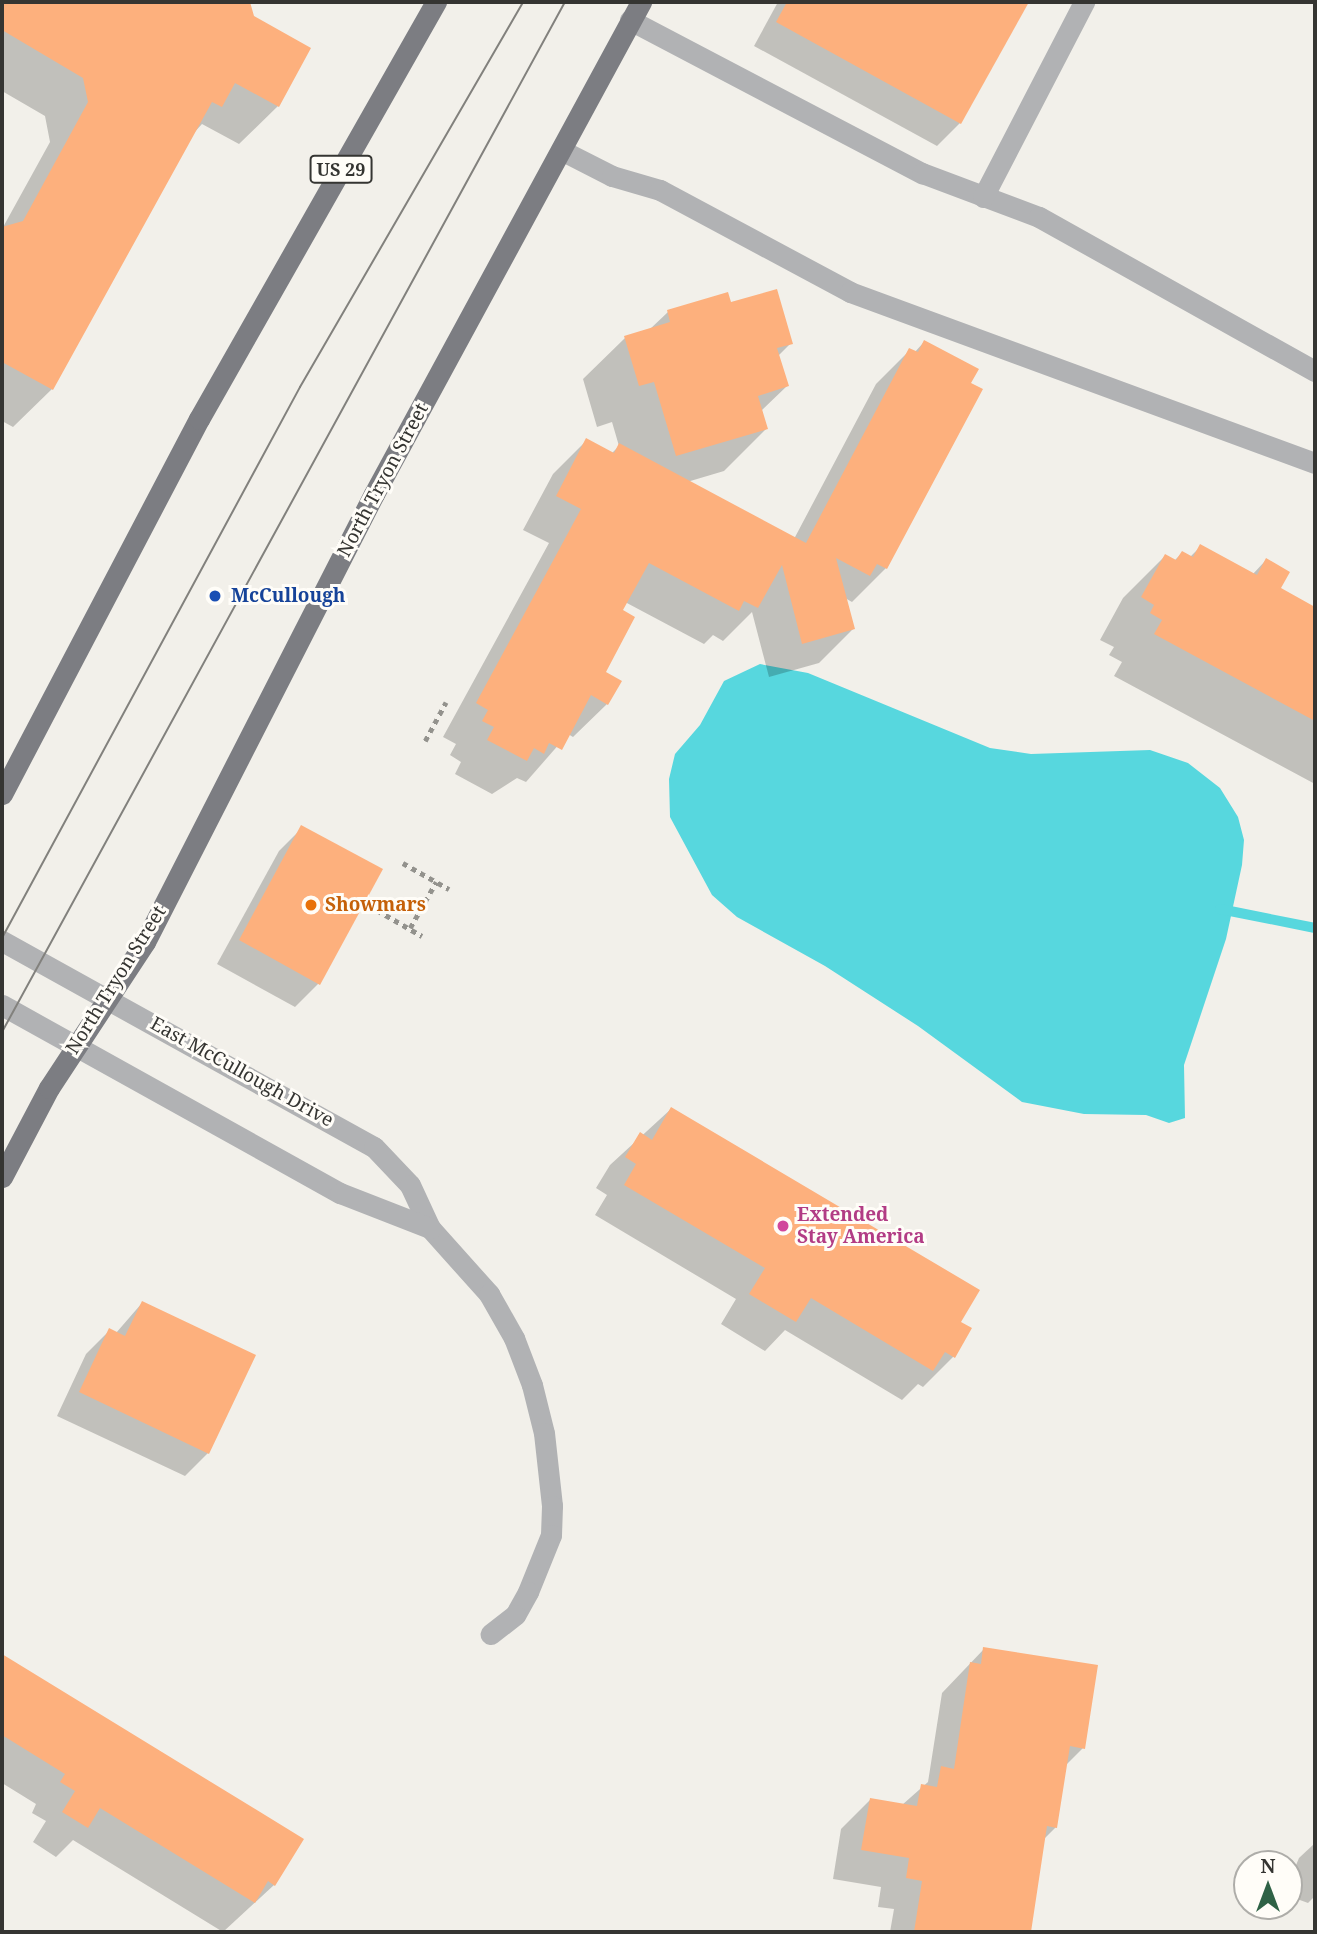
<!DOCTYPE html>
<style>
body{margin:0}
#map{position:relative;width:1317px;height:1934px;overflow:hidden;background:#f2f0ea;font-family:"Noto Serif",serif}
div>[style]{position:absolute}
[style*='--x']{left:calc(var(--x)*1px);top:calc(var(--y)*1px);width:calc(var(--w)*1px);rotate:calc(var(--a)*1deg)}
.water>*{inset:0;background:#57d7de}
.shadow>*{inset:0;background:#0003}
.stream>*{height:10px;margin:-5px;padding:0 5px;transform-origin:5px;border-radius:5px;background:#57d7de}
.building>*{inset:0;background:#fdb07d}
.path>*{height:4.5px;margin-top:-2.25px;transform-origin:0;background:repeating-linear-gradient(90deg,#93928d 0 5px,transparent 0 10px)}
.minor>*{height:21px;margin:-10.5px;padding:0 10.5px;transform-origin:10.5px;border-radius:10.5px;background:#b1b2b4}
.major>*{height:21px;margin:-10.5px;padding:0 10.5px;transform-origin:10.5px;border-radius:10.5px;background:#7c7d82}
.tram>*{height:2px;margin:-1px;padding:0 1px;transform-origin:1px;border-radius:1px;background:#82817d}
.dots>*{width:19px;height:19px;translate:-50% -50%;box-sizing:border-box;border:4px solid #fffdf8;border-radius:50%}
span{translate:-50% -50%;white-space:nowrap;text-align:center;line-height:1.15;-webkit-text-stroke:6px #fffdf8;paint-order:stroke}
.shield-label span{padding:2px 5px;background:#fffdf8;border:2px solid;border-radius:5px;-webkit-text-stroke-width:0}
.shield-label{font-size:18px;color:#353532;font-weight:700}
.street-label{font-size:19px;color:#353532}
.transit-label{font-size:19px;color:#164399;font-weight:700}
.left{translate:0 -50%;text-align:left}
.food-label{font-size:19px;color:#c56008;font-weight:700}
.hotel-label{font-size:19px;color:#b23c85;font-weight:700}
.frame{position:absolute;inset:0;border:4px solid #353532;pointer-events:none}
.north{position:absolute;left:1233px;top:1850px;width:70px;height:70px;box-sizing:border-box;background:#fffdf8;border:2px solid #aeada9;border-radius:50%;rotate:0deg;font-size:19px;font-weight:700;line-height:28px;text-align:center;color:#353532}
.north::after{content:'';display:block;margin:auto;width:24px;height:32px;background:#2f6246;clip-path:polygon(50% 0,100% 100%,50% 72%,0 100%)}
</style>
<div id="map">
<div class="water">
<div style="clip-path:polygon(760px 664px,808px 673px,990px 748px,1031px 754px,1150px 750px,1188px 763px,1220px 788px,1238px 817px,1244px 840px,1242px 865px,1226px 939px,1184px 1065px,1185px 1118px,1169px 1123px,1146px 1115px,1084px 1114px,1022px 1102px,918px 1026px,825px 966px,737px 917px,712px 895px,670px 817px,669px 779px,675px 754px,700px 725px,724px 681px)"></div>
</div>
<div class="shadow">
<div style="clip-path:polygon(2px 2px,249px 2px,278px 106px,239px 144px,202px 124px,191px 136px,52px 389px,13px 427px,2px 421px,2px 229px,50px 142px,45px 116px,2px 91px)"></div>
<div style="clip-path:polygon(778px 2px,1027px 2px,960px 123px,937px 146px,754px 46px)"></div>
<div style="clip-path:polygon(730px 304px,791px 343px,778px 356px,787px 386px,761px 411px,766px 429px,724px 471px,687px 482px,794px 539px,876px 384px,910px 350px,914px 353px,924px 342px,886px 568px,852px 602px,845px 598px,853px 629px,819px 663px,769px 677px,752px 612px,723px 641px,713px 635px,704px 644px,625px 602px,603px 673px,607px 704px,573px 737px,568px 734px,526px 782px,517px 778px,492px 794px,455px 774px,461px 762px,450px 755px,456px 744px,443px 737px,549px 543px,523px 530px,553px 474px,587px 440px,612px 453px,619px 446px,612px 422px,597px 427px,583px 379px,625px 338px,649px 330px,668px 312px)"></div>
<div style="clip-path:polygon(1201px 546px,1252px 575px,1266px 560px,1278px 589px,1315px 609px,1315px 784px,1114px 676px,1122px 662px,1109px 655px,1114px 647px,1100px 640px,1123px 598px,1165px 556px,1174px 561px,1182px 553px,1190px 557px)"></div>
<div style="clip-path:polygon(302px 828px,318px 984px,295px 1007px,217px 964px,279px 851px)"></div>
<div style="clip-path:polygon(671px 1109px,959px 1322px,953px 1357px,923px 1387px,918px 1384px,902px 1400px,785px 1330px,765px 1351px,721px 1324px,736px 1299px,595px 1215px,607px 1195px,596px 1188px,610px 1165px)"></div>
<div style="clip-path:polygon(142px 1303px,208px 1453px,185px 1476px,57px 1416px,86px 1354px,110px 1330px,116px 1333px)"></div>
<div style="clip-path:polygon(984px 1649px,1083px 1748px,1066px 1765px,1056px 1827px,1044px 1839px,1029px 1932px,890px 1932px,894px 1909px,878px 1907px,881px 1887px,833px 1879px,841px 1829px,870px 1800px,902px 1805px,928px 1782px,942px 1693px)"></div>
<div style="clip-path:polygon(2px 1656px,302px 1840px,274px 1885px,223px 1932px,73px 1840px,56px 1857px,33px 1842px,46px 1821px,32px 1813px,36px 1804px,2px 1783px)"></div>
<div style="clip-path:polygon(1315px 1843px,1315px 1896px,1308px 1903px,1289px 1896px,1289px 1882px,1299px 1858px)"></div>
</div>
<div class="stream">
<div style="--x:1220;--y:909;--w:97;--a:11.3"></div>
</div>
<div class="building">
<div style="clip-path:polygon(2px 2px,250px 2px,254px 16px,311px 48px,279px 107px,235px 83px,222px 107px,212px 102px,53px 390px,2px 362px,2px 227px,23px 221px,88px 102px,83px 78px,2px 30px)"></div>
<div style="clip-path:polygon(787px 2px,1029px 2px,961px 124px,776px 22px)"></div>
<div style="clip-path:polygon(777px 289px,793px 344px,777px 348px,789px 386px,758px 396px,768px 429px,676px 456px,654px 382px,639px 386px,624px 336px,670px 322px,667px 310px,728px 292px,731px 302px)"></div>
<div style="clip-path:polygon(924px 340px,979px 369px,971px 383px,983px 389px,887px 569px,877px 564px,870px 576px,836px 558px,855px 629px,802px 644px,782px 565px,758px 608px,744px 601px,739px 611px,649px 563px,623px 610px,635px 617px,606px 672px,622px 681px,608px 705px,591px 695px,562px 750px,549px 743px,544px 754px,534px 748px,527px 761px,487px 740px,494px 727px,482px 721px,488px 710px,476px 703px,581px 509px,556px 496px,586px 438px,614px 453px,619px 443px,806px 543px,909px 348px,918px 352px)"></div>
<div style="clip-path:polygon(1200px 544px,1257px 575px,1266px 558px,1290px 572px,1281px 588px,1315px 607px,1315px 721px,1154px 634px,1162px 620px,1150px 613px,1154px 605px,1141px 597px,1165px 554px,1176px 560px,1182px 551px,1193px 557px)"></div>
<div style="clip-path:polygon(301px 825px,383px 869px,320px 985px,239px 940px)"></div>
<div style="clip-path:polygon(671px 1107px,980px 1290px,961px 1322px,972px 1328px,955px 1358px,945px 1352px,933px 1371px,811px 1298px,796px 1322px,749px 1294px,765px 1268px,624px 1185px,636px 1164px,625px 1157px,640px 1132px,652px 1140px)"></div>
<div style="clip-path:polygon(142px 1301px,256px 1355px,209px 1454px,79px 1392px,109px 1328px,125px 1336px)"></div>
<div style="clip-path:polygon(983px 1647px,1098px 1665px,1085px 1749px,1070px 1746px,1057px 1828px,1047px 1826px,1031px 1932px,914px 1932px,922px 1881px,906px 1878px,909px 1858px,861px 1850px,870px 1798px,917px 1806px,921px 1784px,937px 1787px,941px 1766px,954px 1769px,970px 1662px,981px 1664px)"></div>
<div style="clip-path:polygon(2px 1654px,304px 1839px,275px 1886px,268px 1881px,255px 1903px,100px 1808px,88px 1828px,62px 1812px,75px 1791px,60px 1782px,65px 1774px,2px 1735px)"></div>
</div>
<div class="path">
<div style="--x:425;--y:741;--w:44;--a:-61.7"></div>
<div style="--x:403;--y:863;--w:53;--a:29.5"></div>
<div style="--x:377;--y:910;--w:52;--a:30"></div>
<div style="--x:410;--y:928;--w:53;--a:-60.5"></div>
</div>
<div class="minor">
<div style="--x:630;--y:20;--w:330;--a:27.7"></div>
<div style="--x:922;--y:173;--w:125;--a:20.6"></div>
<div style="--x:1039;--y:217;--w:316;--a:29.2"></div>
<div style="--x:561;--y:150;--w:57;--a:27"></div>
<div style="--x:612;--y:176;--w:50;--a:16.3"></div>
<div style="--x:660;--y:190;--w:216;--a:28.2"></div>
<div style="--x:850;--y:292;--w:495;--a:20.2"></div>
<div style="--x:983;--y:197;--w:220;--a:-62.6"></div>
<div style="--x:2;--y:941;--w:425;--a:29"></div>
<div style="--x:374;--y:1147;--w:52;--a:46.5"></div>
<div style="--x:410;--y:1185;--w:47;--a:65.1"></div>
<div style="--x:430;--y:1228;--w:89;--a:48.2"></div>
<div style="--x:489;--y:1294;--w:51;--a:60.4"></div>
<div style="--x:514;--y:1338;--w:50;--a:69"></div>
<div style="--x:532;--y:1385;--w:49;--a:76"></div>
<div style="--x:544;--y:1433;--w:73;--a:83.7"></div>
<div style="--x:552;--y:1506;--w:29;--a:92"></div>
<div style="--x:551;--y:1535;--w:61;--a:112"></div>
<div style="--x:528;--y:1592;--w:26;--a:119"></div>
<div style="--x:515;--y:1615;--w:31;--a:142"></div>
<div style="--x:2;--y:1005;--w:387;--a:29.1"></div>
<div style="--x:340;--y:1193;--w:97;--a:21.3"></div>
</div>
<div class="major">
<div style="--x:2;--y:794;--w:424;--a:-62.3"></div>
<div style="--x:199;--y:419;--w:480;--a:-60.4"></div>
<div style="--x:2;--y:1177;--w:101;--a:-62.2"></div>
<div style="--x:49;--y:1088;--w:175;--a:-56.7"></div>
<div style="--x:145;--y:942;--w:503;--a:-62.93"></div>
<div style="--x:374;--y:494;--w:560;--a:-61.51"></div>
</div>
<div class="tram">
<div style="--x:2;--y:938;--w:626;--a:-61.59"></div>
<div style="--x:300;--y:387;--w:445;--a:-59.9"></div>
<div style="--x:2;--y:1032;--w:1174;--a:-61.34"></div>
</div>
<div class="dots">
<div style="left:215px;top:596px;background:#1a4fb4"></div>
<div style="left:311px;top:905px;background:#e8710a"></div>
<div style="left:783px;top:1226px;background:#d1479c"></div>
</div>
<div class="shield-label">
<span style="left:341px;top:169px">US 29</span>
</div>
<div class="street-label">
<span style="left:383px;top:480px;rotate:-62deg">North Tryon Street</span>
<span style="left:116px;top:980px;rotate:-58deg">North Tryon Street</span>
<span style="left:242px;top:1072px;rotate:29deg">East McCullough Drive</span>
</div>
<div class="transit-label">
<span class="left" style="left:231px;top:596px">McCullough</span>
</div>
<div class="food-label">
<span class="left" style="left:325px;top:905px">Showmars</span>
</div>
<div class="hotel-label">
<span class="left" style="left:797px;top:1226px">Extended<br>Stay America</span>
</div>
<div class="frame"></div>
<div class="north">N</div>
</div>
